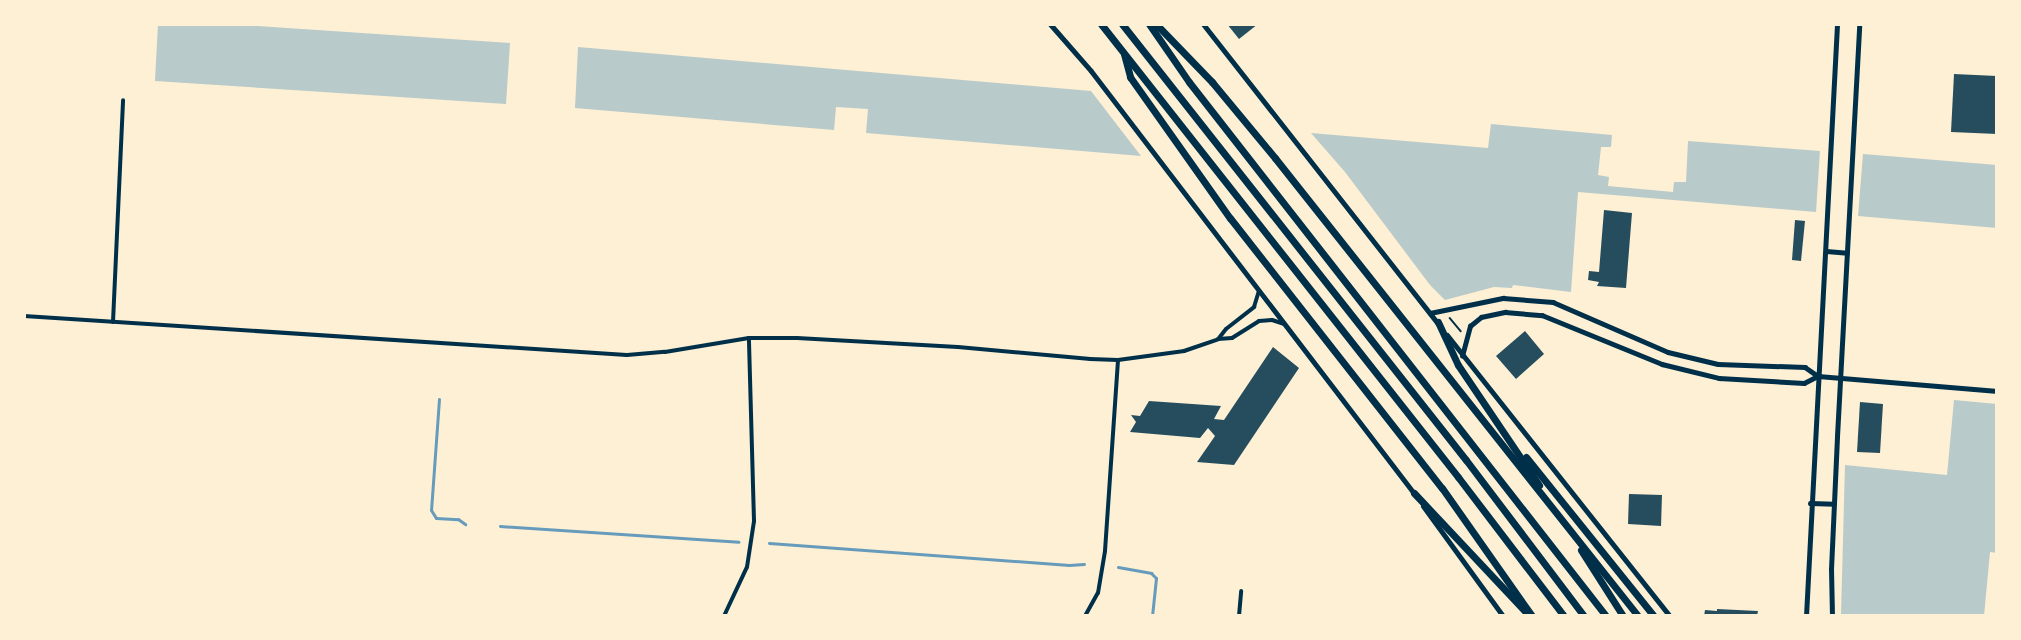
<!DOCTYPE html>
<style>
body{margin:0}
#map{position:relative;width:2021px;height:640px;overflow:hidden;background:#fdf0d5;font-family:"Libre Baskerville",serif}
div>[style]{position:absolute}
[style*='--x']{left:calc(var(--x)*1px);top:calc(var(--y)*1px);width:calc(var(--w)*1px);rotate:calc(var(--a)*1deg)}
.green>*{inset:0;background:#b9caca}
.stream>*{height:3px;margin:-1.5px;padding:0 1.5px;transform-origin:1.5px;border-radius:1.5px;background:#669bbc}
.building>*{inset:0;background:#264d5e}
.path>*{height:1.5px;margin:-0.75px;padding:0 0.75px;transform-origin:0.75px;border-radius:0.75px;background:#003049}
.minor>*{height:4px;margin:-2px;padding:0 2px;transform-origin:2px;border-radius:2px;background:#003049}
.tertiary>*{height:4.5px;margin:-2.25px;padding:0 2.25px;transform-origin:2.25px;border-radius:2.25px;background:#003049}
.secondary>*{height:5px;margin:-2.5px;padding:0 2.5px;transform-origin:2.5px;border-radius:2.5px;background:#003049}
.motorway>*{height:7px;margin:-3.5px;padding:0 3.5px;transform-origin:3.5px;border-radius:3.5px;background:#003049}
span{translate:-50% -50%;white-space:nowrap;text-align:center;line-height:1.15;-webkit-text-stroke:4.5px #fdf0d5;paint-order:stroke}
.frame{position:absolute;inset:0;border:26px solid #fdf0d5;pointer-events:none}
</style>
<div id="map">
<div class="green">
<div style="clip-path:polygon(158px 24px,227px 24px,510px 43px,506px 104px,155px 81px)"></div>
<div style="clip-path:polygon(578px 47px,1091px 91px,1141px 156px,866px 133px,868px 109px,836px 107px,834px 130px,575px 108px)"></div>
<div style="clip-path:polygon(1491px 124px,1612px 135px,1611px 147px,1601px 147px,1598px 175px,1609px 177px,1608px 186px,1673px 192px,1674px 182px,1686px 182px,1688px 141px,1820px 151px,1816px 212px,1578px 192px,1571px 292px,1513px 285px,1512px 288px,1494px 287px,1445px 300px,1430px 285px,1345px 172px,1311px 133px,1488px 148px)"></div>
<div style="clip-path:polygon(1863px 154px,1997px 165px,1997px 228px,1858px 216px)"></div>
<div style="clip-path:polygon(1954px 400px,1997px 404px,1997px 553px,1990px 552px,1984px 616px,1841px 614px,1845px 465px,1947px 475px)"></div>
</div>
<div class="stream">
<div style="--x:439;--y:399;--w:111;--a:94.1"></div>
<div style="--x:431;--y:510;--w:9;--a:58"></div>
<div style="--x:436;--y:518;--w:22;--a:3"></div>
<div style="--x:458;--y:519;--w:9;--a:36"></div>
<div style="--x:500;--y:526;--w:239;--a:3.8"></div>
<div style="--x:769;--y:543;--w:301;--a:4.2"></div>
<div style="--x:1069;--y:565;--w:15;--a:-4"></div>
<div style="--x:1118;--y:567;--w:34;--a:10"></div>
<div style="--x:1151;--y:573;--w:7;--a:45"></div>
<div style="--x:1156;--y:578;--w:38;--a:96"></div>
</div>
<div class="building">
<div style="clip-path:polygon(1227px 24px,1258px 24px,1239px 39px)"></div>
<div style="clip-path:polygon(1954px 74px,1997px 76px,1997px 134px,1951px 132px)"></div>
<div style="clip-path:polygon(1604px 210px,1632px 213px,1626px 288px,1597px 286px,1599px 282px,1588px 280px,1589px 271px,1599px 272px)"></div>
<div style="clip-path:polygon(1795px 220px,1805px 221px,1801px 261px,1792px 260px)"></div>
<div style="clip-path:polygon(1525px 331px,1544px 354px,1516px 379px,1496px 356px)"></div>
<div style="clip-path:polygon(1273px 347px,1299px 368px,1234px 465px,1197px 462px,1215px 436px,1208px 428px,1200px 438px,1130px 432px,1136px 422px,1131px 415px,1140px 416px,1149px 401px,1221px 406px,1214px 419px,1224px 420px)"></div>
<div style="clip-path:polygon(1860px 402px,1883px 404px,1880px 453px,1857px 452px)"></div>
<div style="clip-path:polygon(1629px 494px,1662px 495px,1661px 526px,1628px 524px)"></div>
<div style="clip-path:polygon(1717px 609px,1758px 611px,1757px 616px,1704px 616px,1705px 610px,1717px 611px)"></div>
</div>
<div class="path">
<div style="--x:1450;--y:318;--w:17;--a:50"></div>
</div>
<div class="minor">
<div style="--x:24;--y:316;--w:604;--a:3.7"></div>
<div style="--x:627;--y:355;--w:38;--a:-5"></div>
<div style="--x:665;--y:352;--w:85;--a:-9.5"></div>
<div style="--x:749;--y:338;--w:48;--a:0"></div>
<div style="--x:797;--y:338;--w:161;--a:3.2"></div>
<div style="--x:958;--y:347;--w:133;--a:5.2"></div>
<div style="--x:1090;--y:359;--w:28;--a:2"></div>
<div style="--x:1118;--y:360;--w:67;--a:-7.8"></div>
<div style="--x:1184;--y:351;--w:36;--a:-19"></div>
<div style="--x:1218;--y:339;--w:14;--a:-4"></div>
<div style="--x:1232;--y:338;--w:32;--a:-32"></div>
<div style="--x:1259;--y:321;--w:13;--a:-4"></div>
<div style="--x:1272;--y:320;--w:13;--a:18"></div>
<div style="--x:113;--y:322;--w:222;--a:-87.4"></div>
<div style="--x:1219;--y:338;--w:11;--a:-52"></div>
<div style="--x:1226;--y:329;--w:36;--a:-38"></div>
<div style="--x:1254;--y:307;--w:17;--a:-73"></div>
<div style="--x:724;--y:616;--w:54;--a:-64.9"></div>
<div style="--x:747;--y:567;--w:47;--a:-81.3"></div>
<div style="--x:754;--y:521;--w:183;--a:-91.6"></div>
<div style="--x:1085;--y:616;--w:26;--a:-61"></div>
<div style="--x:1098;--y:593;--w:43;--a:-80.5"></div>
<div style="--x:1105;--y:551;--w:191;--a:-86.1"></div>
<div style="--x:1239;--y:616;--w:25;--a:-85"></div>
</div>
<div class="tertiary">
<div style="--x:1430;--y:313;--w:75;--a:-11.6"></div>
<div style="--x:1503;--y:298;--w:50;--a:4.6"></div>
<div style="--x:1553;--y:302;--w:125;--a:23.5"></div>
<div style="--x:1668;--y:352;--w:51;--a:13.5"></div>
<div style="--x:1718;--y:364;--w:87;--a:2"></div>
<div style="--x:1805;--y:367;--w:16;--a:35"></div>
<div style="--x:1462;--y:356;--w:31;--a:-75"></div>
<div style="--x:1470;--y:326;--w:14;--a:-39"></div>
<div style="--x:1481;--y:317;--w:25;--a:-12"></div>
<div style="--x:1505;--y:312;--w:37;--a:5"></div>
<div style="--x:1542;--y:315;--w:130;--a:22.2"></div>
<div style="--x:1662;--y:364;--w:59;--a:13.8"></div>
<div style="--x:1719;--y:378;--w:85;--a:3.4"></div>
<div style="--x:1804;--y:383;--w:16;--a:-27"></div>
<div style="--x:1818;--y:376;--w:180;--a:4.8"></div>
</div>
<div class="secondary">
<div style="--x:1050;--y:24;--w:62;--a:48.9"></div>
<div style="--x:1091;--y:71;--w:535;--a:52.59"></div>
<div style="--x:1203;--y:24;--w:382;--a:51.9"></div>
<div style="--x:1826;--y:251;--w:21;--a:5"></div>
<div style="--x:1447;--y:335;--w:359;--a:51.6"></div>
<div style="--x:1810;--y:503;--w:24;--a:2"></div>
<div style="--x:1423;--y:506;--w:136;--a:54"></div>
<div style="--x:1806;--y:616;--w:593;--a:-87"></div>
<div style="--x:1832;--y:616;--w:47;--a:-91.2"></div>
<div style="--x:1831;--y:569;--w:133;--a:-87.4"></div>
<div style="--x:1837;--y:436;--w:413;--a:-86.9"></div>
</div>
<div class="motorway">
<div style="--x:1101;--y:24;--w:577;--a:51.76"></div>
<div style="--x:1458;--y:477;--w:175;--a:52.7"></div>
<div style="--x:1122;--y:24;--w:555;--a:51.73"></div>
<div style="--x:1466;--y:460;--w:196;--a:52.9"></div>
<div style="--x:1149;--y:24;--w:70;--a:55.4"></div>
<div style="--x:1189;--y:82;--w:678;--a:52.01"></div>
<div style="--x:1156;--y:24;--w:81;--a:46"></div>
<div style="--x:1212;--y:82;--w:99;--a:50.3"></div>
<div style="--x:1275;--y:158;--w:584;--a:51.6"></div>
<div style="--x:1124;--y:54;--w:24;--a:75"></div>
<div style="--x:1130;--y:77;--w:173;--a:54.7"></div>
<div style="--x:1230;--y:218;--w:343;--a:51.9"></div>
<div style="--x:1442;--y:488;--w:156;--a:54.9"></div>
<div style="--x:1438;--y:322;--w:47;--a:65.1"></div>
<div style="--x:1458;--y:365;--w:145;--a:56"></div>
<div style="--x:1526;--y:457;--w:204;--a:51.2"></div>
<div style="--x:1414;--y:493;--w:162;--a:46.8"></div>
<div style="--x:1581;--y:550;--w:78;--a:57.5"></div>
</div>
<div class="frame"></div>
</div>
